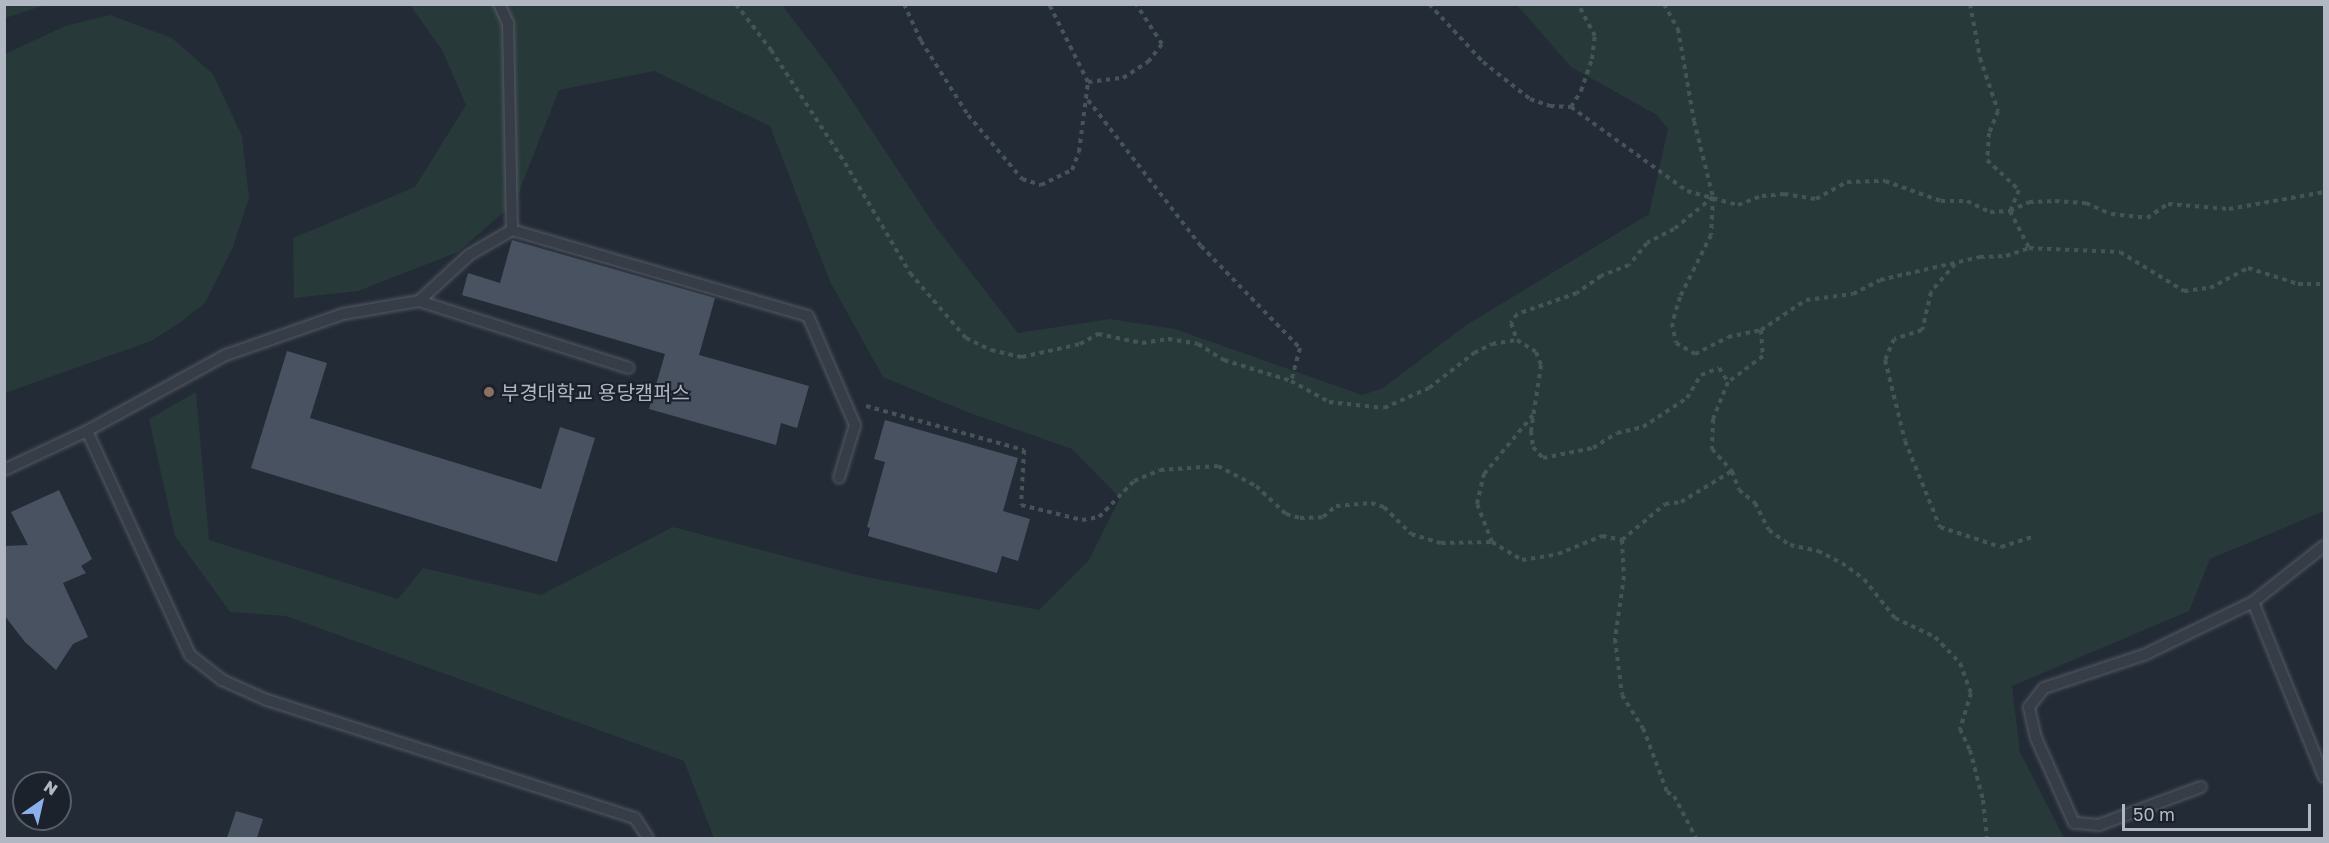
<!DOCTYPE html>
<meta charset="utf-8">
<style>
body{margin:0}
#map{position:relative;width:2329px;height:843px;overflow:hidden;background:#232b36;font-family:"Golos Text","Noto Sans KR",sans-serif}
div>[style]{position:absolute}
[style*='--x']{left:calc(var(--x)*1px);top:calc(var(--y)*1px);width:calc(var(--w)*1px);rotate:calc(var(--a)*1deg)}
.green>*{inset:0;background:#283939}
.building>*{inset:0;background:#495260}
.path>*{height:4px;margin-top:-2px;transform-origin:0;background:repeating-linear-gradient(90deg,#445457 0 4.5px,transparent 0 9px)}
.roads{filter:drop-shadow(0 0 2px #545a64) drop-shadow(0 0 2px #545a64)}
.service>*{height:10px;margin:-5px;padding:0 5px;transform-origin:5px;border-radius:5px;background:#363d47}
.dots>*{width:16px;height:16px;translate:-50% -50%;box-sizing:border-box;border:3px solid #1b222b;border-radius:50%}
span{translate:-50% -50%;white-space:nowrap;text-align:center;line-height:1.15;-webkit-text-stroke:4.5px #1b222b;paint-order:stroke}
.poi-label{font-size:20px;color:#b1b7c3}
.left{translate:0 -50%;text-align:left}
.frame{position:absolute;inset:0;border:6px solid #b1b7c3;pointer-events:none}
.north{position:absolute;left:12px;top:771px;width:60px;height:60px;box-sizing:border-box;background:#1b222b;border:2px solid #575e68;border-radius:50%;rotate:34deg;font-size:16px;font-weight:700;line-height:24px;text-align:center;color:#b1b7c3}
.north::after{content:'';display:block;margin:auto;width:21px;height:27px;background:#8cb0ed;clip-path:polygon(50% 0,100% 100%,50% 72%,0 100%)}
.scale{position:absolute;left:2122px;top:804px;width:189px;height:27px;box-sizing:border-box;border:3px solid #b1b7c3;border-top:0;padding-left:8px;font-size:18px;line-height:21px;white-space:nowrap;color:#b1b7c3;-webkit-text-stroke:4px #1b222b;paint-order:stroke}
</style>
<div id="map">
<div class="green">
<div style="clip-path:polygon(5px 4px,45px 4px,45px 5px,5px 18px)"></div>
<div style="clip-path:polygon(410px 5px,782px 5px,831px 69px,935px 226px,1018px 333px,1110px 319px,1175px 329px,1362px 395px,1383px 388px,1465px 326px,1649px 214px,1668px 129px,1657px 115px,1571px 67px,1517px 5px,2324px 5px,2324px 511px,2210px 559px,2189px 611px,2012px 686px,2020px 752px,2064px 838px,714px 838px,684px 761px,286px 616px,230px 612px,175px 536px,149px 419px,196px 392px,209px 540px,398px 599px,423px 568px,541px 595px,673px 527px,861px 576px,1039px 610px,1089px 560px,1120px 498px,1072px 449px,967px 412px,883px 377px,830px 282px,770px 126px,654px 71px,559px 90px,515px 202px,458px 252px,358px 291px,294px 298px,293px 238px,415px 187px,466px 105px,442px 50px)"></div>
<div style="clip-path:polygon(110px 15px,172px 38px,213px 74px,242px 136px,249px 198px,233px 247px,205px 303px,181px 322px,151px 341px,5px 393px,5px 54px,65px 26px)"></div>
</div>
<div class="building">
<div style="clip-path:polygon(512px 240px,715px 298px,699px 355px,809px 386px,797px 428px,781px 423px,776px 445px,649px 409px,665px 354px,462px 295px,468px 273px,500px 283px)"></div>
<div style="clip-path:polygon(287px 351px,327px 363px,310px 418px,541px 489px,560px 427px,595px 438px,557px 562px,251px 468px)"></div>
<div style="clip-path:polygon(885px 420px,1018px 458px,1003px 511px,1030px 519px,1018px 561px,1002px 556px,997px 573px,868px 536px,870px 528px,867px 527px,885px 462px,874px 459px)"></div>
<div style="clip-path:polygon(59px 490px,92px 559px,81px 566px,86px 573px,63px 583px,88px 637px,73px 644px,56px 670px,25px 642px,4px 615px,4px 546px,28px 545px,11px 512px)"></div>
<div style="clip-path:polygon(236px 811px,263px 819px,257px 838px,227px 838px)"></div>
</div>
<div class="path">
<div style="--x:736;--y:4;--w:58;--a:52.7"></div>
<div style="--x:771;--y:50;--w:135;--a:56.8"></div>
<div style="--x:845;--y:163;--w:128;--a:59.4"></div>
<div style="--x:910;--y:273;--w:86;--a:49.3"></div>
<div style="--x:966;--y:338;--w:28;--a:26"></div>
<div style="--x:991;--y:350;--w:32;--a:13"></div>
<div style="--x:1022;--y:357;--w:59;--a:-12.6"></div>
<div style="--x:1080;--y:344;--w:21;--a:-29"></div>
<div style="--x:1098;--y:334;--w:45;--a:11.6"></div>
<div style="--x:1142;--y:343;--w:26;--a:-9"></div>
<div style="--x:1168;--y:339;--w:30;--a:9"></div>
<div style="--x:1198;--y:344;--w:31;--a:32"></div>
<div style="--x:1224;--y:360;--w:70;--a:17.4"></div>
<div style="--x:1291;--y:381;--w:43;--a:28.9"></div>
<div style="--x:1329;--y:402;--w:55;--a:6.2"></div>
<div style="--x:1384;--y:408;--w:49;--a:-24"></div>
<div style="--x:1429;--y:388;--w:57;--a:-37.9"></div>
<div style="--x:1474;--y:353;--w:20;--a:-27"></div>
<div style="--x:1492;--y:344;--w:25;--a:-9"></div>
<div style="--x:904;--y:4;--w:41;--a:65.3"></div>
<div style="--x:921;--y:41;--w:88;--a:57.6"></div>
<div style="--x:968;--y:115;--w:84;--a:49.8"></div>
<div style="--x:1022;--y:179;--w:20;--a:18"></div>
<div style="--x:1041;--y:185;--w:34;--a:-26"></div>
<div style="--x:1072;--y:170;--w:19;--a:-69"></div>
<div style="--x:1079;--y:152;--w:71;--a:-82.7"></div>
<div style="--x:1088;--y:82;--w:87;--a:-116.6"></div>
<div style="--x:1429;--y:4;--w:79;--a:47"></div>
<div style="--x:1483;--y:62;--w:60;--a:38.2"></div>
<div style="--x:1530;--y:99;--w:21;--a:19"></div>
<div style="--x:1550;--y:106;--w:21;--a:3"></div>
<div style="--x:1571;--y:107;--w:143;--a:35.9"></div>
<div style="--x:1687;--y:191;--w:53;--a:15.4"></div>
<div style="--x:1738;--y:205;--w:26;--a:-21"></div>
<div style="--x:1762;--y:196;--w:22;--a:-5"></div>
<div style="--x:1784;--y:194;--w:32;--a:9"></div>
<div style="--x:1816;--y:199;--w:35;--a:-29"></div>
<div style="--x:1847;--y:182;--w:38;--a:-2"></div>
<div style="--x:1885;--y:181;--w:59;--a:19.7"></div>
<div style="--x:1941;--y:201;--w:26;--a:0"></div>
<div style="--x:1967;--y:201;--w:25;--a:26"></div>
<div style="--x:1990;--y:212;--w:20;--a:-3"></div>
<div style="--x:2010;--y:211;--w:21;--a:-25"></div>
<div style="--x:2029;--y:202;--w:26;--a:-2"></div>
<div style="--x:2055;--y:201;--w:31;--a:4"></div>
<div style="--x:2086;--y:203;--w:27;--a:24"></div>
<div style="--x:2111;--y:214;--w:36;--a:6"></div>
<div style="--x:2147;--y:218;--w:25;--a:-34"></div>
<div style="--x:2168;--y:204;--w:61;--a:4.7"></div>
<div style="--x:2229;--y:209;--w:97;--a:-10.1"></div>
<div style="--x:1664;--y:4;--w:29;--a:61"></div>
<div style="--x:1678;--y:29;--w:93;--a:80.1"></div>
<div style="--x:1694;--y:121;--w:78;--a:76"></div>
<div style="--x:1713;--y:197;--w:38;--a:93"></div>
<div style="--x:1711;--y:235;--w:69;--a:116.6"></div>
<div style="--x:1680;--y:297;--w:27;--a:107"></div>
<div style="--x:1672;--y:323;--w:20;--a:79"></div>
<div style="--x:1676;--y:343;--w:22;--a:30"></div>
<div style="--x:1695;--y:354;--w:37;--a:-27"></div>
<div style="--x:1728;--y:337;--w:34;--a:-12"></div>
<div style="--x:1761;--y:330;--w:54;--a:-33.7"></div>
<div style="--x:1806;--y:300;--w:47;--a:-7.3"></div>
<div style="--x:1853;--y:294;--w:30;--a:-27"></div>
<div style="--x:1880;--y:280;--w:103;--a:-13"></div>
<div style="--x:1980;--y:257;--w:26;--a:-2"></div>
<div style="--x:2006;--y:256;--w:24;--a:-19"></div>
<div style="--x:2029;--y:248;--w:91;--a:2.5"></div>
<div style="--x:2120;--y:252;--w:75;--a:31.4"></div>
<div style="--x:2184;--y:291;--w:26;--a:-7"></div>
<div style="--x:2210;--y:288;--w:43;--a:-27.8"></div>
<div style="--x:2248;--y:268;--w:52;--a:17.7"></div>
<div style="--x:2298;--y:284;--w:26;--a:0"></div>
<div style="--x:1970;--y:4;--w:55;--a:79.5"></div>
<div style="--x:1980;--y:58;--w:56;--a:71.2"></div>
<div style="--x:1998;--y:111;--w:24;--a:112"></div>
<div style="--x:1989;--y:133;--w:27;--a:94"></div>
<div style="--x:1987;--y:160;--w:44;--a:43.2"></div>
<div style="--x:2019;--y:190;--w:23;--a:113"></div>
<div style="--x:2010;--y:211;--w:42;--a:62.8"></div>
<div style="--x:1088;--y:82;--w:35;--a:-7"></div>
<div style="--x:1123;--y:78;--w:30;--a:-33"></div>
<div style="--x:1148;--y:62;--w:23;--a:-52"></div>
<div style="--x:1162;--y:44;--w:48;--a:-123"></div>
<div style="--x:1088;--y:100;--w:185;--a:52.3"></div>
<div style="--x:1201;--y:246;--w:142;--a:45.9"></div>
<div style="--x:1300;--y:348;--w:34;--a:105"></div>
<div style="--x:1571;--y:107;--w:19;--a:-58"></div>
<div style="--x:1581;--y:91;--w:34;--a:-71"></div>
<div style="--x:1592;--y:59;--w:23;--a:-83"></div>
<div style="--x:1595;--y:36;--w:36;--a:-118"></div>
<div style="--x:1713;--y:197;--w:50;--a:140.6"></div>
<div style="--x:1674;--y:229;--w:30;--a:153"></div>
<div style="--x:1647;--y:243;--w:28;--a:129"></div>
<div style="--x:1629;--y:265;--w:30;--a:159"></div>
<div style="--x:1601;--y:276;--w:29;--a:145"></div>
<div style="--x:1577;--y:293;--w:64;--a:160.7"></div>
<div style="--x:1517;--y:314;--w:11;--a:124"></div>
<div style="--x:1511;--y:323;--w:18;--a:71"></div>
<div style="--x:1517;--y:340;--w:22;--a:32"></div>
<div style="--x:1536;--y:352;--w:14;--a:69"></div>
<div style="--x:1541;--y:365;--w:67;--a:98.6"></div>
<div style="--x:1531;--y:431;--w:16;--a:83"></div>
<div style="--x:1533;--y:447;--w:15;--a:48"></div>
<div style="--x:1543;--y:458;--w:51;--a:-11.3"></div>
<div style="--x:1593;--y:448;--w:28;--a:-32"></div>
<div style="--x:1617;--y:433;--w:27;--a:-13"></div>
<div style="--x:1643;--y:427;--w:53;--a:-33.4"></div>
<div style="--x:1687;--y:398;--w:27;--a:-59"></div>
<div style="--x:1701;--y:375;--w:19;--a:-21"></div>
<div style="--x:1719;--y:368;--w:17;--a:57"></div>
<div style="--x:1955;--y:264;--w:37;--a:131"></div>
<div style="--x:1931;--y:292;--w:39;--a:103"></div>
<div style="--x:1922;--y:330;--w:29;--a:162"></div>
<div style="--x:1894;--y:339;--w:23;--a:113"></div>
<div style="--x:1885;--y:360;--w:83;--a:76.1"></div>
<div style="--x:1905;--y:441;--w:93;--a:67.9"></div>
<div style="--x:1940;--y:527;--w:64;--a:18.2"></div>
<div style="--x:2001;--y:547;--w:36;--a:-18"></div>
<div style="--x:1761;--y:330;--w:26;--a:86"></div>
<div style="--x:1763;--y:356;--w:44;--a:143.4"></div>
<div style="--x:1728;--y:382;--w:40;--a:112"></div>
<div style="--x:1713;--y:419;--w:30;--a:92"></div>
<div style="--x:1712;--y:449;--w:30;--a:48"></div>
<div style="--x:1732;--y:471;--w:20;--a:70"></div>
<div style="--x:1739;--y:490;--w:21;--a:39"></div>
<div style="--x:1755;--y:503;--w:30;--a:63"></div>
<div style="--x:1769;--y:530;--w:26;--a:36"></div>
<div style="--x:1790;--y:545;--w:29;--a:12"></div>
<div style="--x:1818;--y:551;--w:27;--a:27"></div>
<div style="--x:1842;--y:563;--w:27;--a:36"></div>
<div style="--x:1864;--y:579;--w:50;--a:51.5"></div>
<div style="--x:1895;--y:618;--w:44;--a:25.4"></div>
<div style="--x:1935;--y:637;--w:36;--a:46"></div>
<div style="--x:1960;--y:663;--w:32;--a:70"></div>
<div style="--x:1971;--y:693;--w:38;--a:107"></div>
<div style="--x:1960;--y:729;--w:23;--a:65"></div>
<div style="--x:1970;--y:750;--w:52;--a:75.4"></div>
<div style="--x:1983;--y:800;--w:38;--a:84"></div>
<div style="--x:866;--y:406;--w:164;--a:15.6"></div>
<div style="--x:1024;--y:450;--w:55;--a:93.1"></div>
<div style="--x:1021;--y:505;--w:63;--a:13.8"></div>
<div style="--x:1082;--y:520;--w:17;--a:-10"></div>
<div style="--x:1099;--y:517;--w:50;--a:-45.8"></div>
<div style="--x:1134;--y:481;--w:28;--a:-23"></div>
<div style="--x:1160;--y:470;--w:58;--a:-3.9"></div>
<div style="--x:1218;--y:466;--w:43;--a:27.8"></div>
<div style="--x:1256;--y:486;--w:41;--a:43"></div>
<div style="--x:1286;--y:514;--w:15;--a:16"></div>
<div style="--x:1300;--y:518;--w:23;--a:-2"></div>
<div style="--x:1323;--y:517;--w:17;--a:-40"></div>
<div style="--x:1336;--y:506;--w:35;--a:-5"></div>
<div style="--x:1371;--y:503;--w:14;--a:17"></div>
<div style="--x:1384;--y:507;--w:38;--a:45"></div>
<div style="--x:1411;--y:534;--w:31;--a:17"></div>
<div style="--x:1441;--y:543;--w:51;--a:-1.1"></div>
<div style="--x:1492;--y:542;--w:35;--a:31"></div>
<div style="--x:1522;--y:560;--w:36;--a:-9"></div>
<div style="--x:1558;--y:554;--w:48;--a:-22.2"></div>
<div style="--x:1602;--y:536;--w:20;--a:11"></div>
<div style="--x:1622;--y:540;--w:36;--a:87"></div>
<div style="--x:1624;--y:576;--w:64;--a:98.1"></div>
<div style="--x:1615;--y:639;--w:56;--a:82.9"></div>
<div style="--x:1622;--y:695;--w:39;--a:58"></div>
<div style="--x:1643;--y:728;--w:68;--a:69.4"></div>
<div style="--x:1667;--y:792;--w:8;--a:30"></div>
<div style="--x:1674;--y:796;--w:47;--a:62.4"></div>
<div style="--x:1622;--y:540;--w:56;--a:-39.9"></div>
<div style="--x:1665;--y:504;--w:16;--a:-7"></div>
<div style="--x:1681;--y:502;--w:60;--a:-31.3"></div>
<div style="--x:1492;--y:542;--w:41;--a:-111.5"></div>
<div style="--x:1477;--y:504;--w:31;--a:-77"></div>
<div style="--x:1484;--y:474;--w:77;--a:-50.3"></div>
</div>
<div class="roads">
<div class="service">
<div style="--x:499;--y:4;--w:21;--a:65"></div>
<div style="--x:508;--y:23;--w:207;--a:88.9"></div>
<div style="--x:419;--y:301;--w:68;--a:-42.6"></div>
<div style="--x:469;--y:255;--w:50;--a:-30.2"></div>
<div style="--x:512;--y:230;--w:308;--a:16.2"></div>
<div style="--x:808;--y:316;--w:119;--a:66.7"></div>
<div style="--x:855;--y:425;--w:55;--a:106.8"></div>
<div style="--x:87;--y:431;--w:247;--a:65.3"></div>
<div style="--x:190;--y:655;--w:41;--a:38"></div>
<div style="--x:222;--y:680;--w:49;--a:24"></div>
<div style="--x:267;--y:700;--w:386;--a:17.8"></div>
<div style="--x:635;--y:818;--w:24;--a:57"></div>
<div style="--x:4;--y:470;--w:92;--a:-25.2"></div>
<div style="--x:87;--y:431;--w:158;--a:-28.7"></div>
<div style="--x:226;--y:355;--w:124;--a:-19.3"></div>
<div style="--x:343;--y:314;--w:77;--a:-9.7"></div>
<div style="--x:419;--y:301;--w:220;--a:17.7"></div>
<div style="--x:2324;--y:546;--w:90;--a:141.7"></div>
<div style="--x:2253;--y:602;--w:189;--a:67.9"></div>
<div style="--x:2201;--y:787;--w:109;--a:159.6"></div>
<div style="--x:2099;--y:825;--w:25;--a:-175"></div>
<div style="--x:2074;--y:823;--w:93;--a:-114.1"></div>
<div style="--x:2036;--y:738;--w:32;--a:-103"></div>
<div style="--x:2029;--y:707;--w:24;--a:-52"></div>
<div style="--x:2044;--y:688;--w:108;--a:-18.4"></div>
<div style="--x:2146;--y:654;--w:119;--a:-25.9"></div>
</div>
</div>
<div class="dots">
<div style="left:489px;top:392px;background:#8d6e63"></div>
</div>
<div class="poi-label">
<span class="left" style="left:501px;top:392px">부경대학교 용당캠퍼스</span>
</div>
<div class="frame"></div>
<div class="north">N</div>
<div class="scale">50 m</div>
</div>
